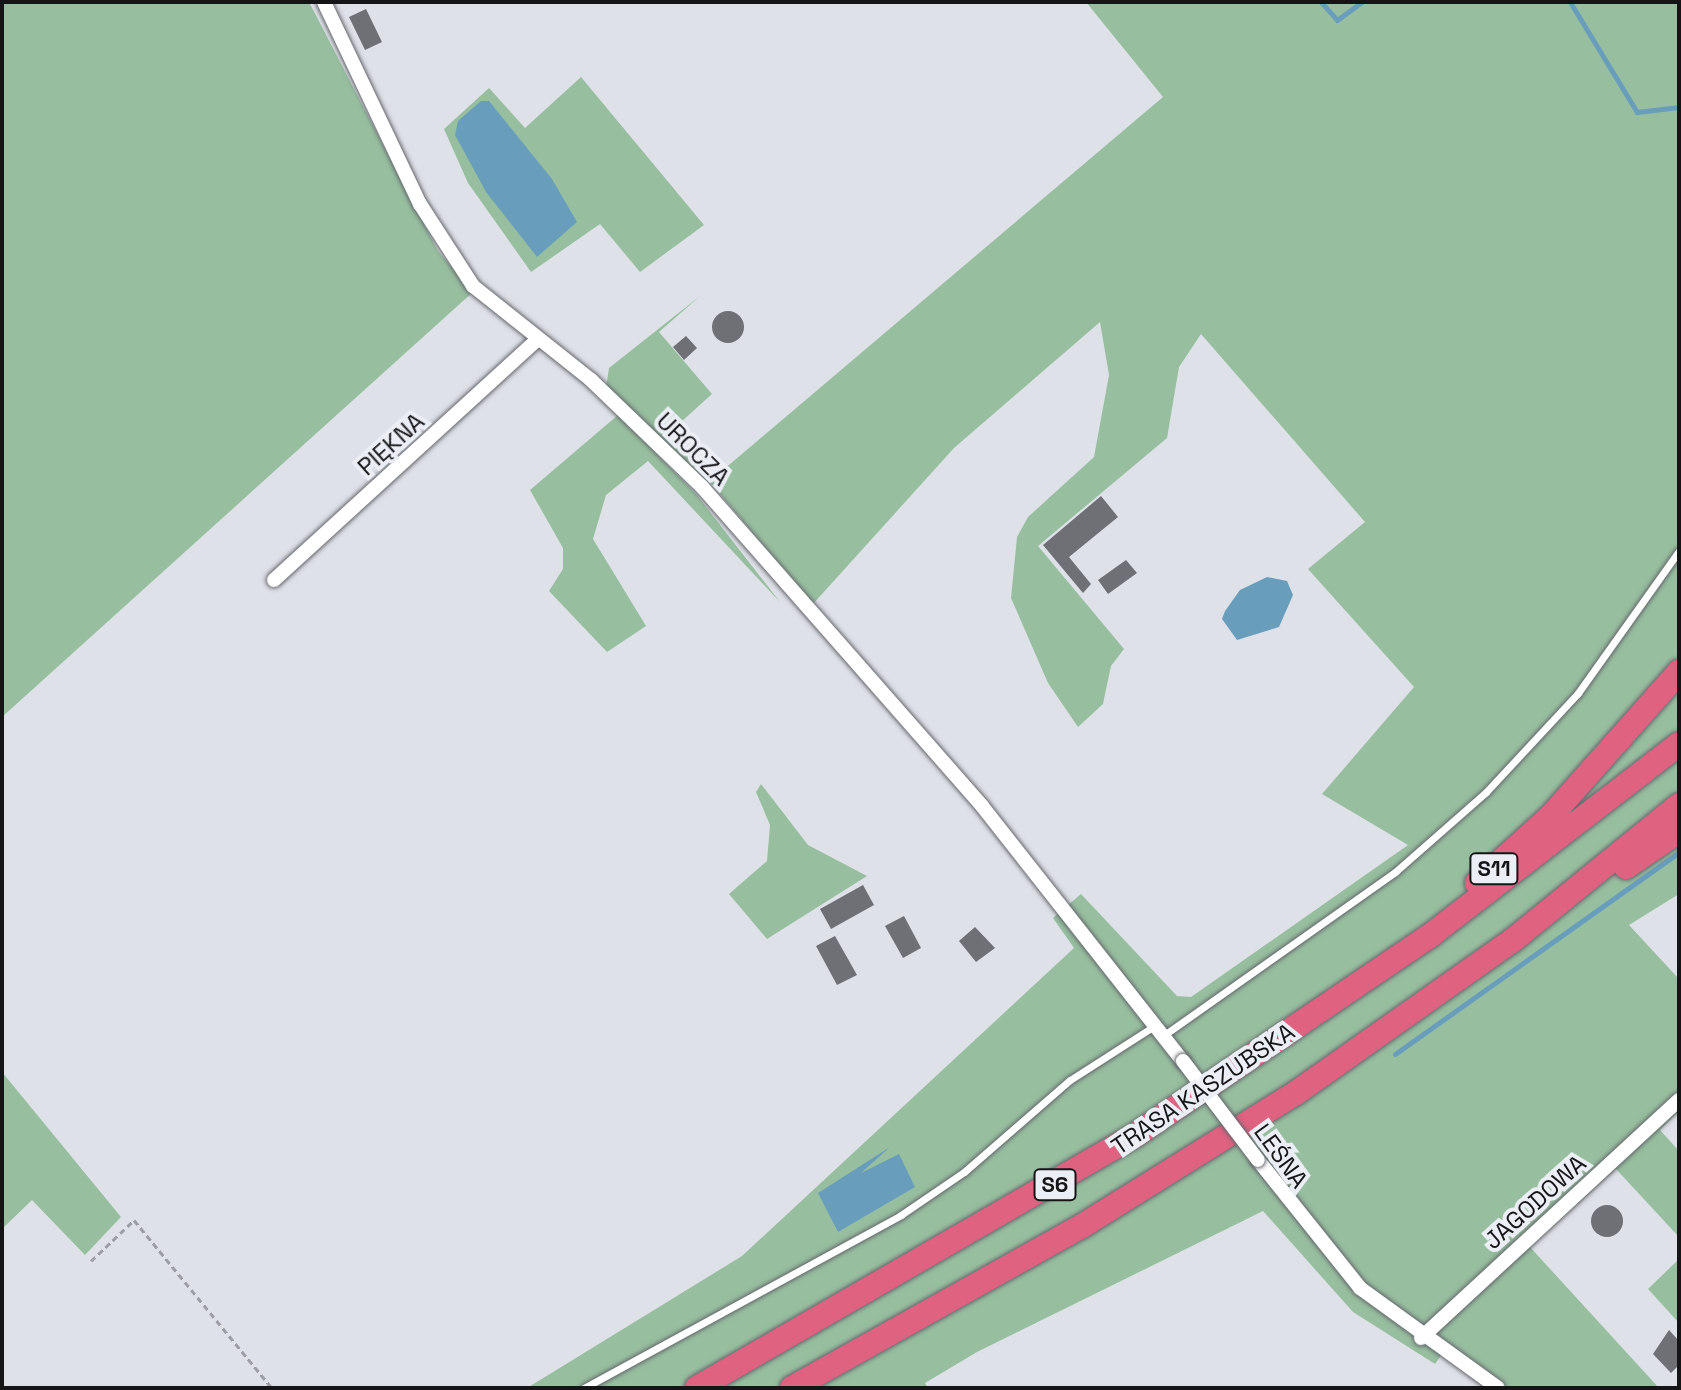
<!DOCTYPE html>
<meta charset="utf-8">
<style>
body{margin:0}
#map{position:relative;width:1681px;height:1390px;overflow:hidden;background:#dfe1e8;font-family:"Space Grotesk",sans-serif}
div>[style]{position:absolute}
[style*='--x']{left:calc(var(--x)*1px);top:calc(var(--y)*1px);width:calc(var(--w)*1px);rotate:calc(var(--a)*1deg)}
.green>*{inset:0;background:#97bf9f}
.water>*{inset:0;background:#689ebc}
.stream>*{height:5px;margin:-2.5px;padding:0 2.5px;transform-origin:2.5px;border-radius:2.5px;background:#689ebc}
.building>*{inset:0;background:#6f7076}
.round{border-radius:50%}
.path>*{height:3px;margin-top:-1.5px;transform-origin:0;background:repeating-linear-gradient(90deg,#9d9ea4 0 6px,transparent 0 10px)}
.roads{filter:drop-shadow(0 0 2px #65676d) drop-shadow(0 0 2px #65676d)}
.service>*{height:7px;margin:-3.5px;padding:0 3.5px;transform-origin:3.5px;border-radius:3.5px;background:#fff}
.minor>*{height:14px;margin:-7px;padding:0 7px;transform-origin:7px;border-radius:7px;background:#fff}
.motorway>*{height:24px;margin:-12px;padding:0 12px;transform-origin:12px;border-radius:12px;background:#df6280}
.bridges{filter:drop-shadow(0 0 2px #65676d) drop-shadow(0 0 2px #65676d)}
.minor-bridge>*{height:14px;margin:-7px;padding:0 7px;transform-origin:7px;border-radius:7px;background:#fff}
span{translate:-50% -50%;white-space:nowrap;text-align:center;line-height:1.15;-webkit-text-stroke:8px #eceef5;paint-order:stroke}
.shield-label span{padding:2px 6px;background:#eceef5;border:2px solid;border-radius:6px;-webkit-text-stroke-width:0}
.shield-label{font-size:22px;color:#151518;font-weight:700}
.street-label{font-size:24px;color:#151518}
.frame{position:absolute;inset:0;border:4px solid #151518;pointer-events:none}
</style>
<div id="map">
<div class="green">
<div style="clip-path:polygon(2px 2px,309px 2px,438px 251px,473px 292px,2px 717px)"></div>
<div style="clip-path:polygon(1086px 2px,1679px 2px,1679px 894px,1629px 925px,1679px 979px,1679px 1111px,1660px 1130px,1679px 1151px,1679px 1237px,1616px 1169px,1530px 1247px,1659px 1388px,1507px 1388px,1447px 1347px,1435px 1364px,1353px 1312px,1263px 1211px,977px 1352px,925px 1383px,928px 1388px,527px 1388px,742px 1256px,1074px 948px,1053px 918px,1081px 894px,1177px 996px,1191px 997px,1408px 845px,1322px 794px,1414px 687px,1308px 569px,1365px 522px,1201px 334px,1179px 367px,1167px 438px,1038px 546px,1124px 649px,1111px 666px,1103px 704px,1078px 727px,1048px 683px,1011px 598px,1017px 537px,1028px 517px,1094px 457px,1109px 375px,1100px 322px,954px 448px,813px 604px,710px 482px,706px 486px,606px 388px,609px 368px,700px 296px,659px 332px,712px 394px,671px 431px,710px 481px,1163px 97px)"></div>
<div style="clip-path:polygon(581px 77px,704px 225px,640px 272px,600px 224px,531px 272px,468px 183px,444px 129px,489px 88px,525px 128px)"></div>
<div style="clip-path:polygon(618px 415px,696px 494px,780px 602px,648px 461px,606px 495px,593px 539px,646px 626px,607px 652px,549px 591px,563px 569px,563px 548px,530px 490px)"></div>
<div style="clip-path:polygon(761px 784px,808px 845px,867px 876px,767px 939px,729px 894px,767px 861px,770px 825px,756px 792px)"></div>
<div style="clip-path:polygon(2px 1072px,121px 1217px,85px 1255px,32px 1200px,2px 1229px)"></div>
<div style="clip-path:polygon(1679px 1259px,1679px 1323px,1648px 1289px)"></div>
</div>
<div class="water">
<div style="clip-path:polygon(481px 101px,489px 101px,552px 179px,577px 222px,537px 257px,486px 192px,455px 135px,458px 121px)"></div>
<div style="clip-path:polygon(1267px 577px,1287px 581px,1293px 595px,1279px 627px,1237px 640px,1222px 619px,1225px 611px,1240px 590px)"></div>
<div style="clip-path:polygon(890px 1147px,861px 1173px,899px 1154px,915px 1187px,838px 1232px,818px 1193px)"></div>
</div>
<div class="stream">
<div style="--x:1321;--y:2;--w:24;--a:48"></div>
<div style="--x:1337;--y:20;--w:31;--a:-36"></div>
<div style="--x:1570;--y:2;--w:129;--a:58.7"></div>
<div style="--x:1637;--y:112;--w:42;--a:-6.8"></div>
<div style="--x:1679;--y:698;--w:10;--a:90"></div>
<div style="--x:1395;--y:1054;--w:349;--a:-35.4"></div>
</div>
<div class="building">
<div style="clip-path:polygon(366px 9px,382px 42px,365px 50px,349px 17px)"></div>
<div class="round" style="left:712px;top:311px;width:32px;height:32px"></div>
<div style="clip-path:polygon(686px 336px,697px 348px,684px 360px,673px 347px)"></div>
<div style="clip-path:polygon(1101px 496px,1118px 517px,1069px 557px,1091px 584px,1083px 593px,1043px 545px)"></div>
<div style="clip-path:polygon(1126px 560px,1137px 573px,1108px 594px,1098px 580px)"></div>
<div style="clip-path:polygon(863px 885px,874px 905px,831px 929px,820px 909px)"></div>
<div style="clip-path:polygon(904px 916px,921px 948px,903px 958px,885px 926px)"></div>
<div style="clip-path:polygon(975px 927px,995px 948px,976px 962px,959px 941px)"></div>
<div style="clip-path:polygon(835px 936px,857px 975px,837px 985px,816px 946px)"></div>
<div class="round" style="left:1591px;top:1205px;width:32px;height:32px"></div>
<div style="clip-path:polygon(1669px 1330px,1679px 1341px,1679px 1365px,1671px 1373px,1653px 1354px)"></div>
</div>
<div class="path">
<div style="--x:91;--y:1261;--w:59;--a:-43.6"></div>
<div style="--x:134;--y:1220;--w:217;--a:50.6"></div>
</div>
<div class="roads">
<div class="service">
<div style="--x:1164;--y:1035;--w:283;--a:-35.2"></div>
<div style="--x:1395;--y:872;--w:121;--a:-41.3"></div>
<div style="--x:1486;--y:792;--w:135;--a:-47.1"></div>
<div style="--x:1578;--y:693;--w:174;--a:-54.6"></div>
<div style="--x:584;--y:1388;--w:361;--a:-28.6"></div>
<div style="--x:901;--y:1215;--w:76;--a:-34.3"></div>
<div style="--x:964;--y:1172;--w:140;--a:-41"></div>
<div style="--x:1070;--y:1080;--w:100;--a:-32.7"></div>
</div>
<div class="minor">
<div style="--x:324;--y:2;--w:224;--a:64.6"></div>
<div style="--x:420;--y:204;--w:98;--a:57.1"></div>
<div style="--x:473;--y:286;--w:151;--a:38.5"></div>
<div style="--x:591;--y:380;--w:154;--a:43.9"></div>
<div style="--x:702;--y:487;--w:424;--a:48.7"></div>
<div style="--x:982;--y:806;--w:325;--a:51.8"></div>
<div style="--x:274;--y:580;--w:355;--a:-42.4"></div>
<div style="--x:1258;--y:1160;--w:164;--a:51.4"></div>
<div style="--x:1360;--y:1288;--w:170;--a:35.9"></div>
<div style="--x:1421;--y:1338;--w:351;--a:-42.7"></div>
</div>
<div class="motorway">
<div style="--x:1626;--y:867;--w:64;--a:-34.2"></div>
<div style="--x:1477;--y:883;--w:100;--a:-42.2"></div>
<div style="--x:1551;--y:816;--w:193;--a:-48.4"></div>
<div style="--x:697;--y:1388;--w:504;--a:-29.97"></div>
<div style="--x:1134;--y:1136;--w:359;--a:-34.1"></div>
<div style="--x:1431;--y:935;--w:313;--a:-37.6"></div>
<div style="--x:792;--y:1388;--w:332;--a:-29.2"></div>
<div style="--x:1082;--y:1226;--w:252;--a:-31.9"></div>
<div style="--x:1296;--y:1093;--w:266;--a:-35.2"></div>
<div style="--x:1513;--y:940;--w:214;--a:-39.1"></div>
</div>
</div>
<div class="bridges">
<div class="minor-bridge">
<div style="--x:1183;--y:1061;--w:124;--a:52.9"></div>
</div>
</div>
<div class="shield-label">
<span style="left:1494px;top:869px">S11</span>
<span style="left:1055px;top:1185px">S6</span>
</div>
<div class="street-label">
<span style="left:391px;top:444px;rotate:-42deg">PIĘKNA</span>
<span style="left:693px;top:449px;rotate:45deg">UROCZA</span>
<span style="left:1203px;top:1089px;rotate:-34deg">TRASA KASZUBSKA</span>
<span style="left:1281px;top:1156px;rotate:54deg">LEŚNA</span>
<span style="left:1535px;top:1202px;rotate:-42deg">JAGODOWA</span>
</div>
<div class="frame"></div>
</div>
